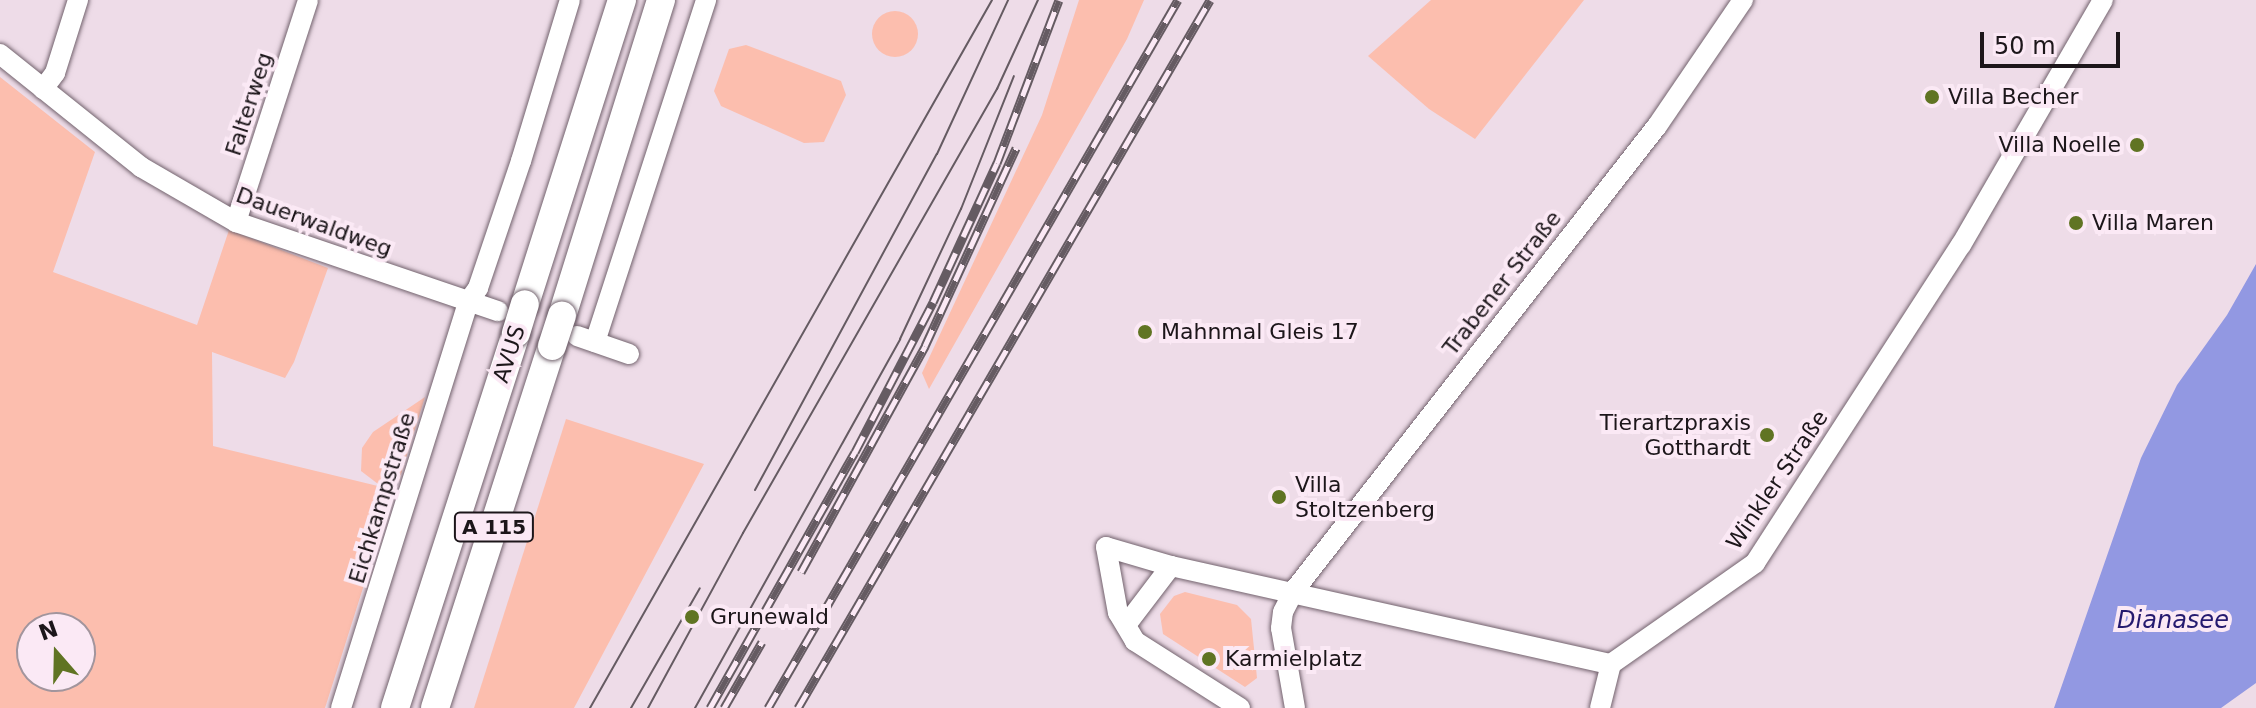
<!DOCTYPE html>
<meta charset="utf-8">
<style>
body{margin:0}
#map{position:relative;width:2256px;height:708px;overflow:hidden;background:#eedce8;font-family:"DejaVu Sans",sans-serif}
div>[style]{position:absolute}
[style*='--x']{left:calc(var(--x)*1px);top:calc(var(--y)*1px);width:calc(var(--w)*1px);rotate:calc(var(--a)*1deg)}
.green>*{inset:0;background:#fcbeae}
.round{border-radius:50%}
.water>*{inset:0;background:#9298e2}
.roads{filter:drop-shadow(0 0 2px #72626d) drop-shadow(0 0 2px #72626d)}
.minor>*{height:20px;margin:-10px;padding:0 10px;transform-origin:10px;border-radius:10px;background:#fff}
.highway>*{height:28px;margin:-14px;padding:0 14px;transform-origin:14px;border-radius:14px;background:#fff}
.tram>*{height:2px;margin:-1px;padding:0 1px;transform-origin:1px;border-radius:1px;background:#655b62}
.rail>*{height:9px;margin-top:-4.5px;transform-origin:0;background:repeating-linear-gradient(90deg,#fbe9f5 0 18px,#655b62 0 36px);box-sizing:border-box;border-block:2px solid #655b62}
.bridges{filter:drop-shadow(0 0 2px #72626d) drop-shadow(0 0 2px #72626d)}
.highway-bridge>*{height:28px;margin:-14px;padding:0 14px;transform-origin:14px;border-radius:14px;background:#fff}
.dots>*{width:22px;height:22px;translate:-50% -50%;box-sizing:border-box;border:4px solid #fbe9f5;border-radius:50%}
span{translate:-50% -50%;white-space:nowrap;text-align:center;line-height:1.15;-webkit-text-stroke:8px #fbe9f5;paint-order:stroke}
.shield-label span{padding:2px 6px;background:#fbe9f5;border:2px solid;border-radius:6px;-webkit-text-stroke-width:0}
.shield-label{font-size:20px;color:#1c161a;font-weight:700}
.poi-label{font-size:22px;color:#1c161a}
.left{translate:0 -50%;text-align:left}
.right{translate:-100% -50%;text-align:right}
.street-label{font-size:22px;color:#1c161a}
.water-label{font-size:24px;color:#251a6f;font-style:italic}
.north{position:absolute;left:16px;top:612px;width:80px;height:80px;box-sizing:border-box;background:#fbe9f5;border:2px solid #a2959d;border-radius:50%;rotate:340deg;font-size:22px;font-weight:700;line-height:32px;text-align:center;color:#1c161a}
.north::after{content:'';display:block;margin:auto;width:28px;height:36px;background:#607423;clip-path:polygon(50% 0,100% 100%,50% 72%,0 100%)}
.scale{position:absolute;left:1980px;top:32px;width:140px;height:36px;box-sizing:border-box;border:4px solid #1c161a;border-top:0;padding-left:10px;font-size:24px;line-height:28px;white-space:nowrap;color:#1c161a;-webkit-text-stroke:6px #fbe9f5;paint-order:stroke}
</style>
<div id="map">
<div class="green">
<div style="clip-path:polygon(1079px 0,1144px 0,1127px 39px,929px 389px,922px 373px,1042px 115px)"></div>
<div style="clip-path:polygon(1431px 0,1584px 0,1475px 139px,1429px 109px,1368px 56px)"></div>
<div class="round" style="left:872px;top:11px;width:46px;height:46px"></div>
<div style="clip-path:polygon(746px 45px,841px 81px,846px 95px,824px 142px,804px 143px,721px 106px,714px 91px,729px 49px)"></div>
<div style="clip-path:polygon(evenodd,0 77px,95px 152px,53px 272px,197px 325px,229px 230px,328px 268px,294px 362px,285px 378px,212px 352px,213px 446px,382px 487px,361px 471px,362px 448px,373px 432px,425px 397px,399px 481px,385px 487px,394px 490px,325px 708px,0 708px,0 77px,32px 628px,80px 628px,80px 676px,32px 676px,32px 628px)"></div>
<div style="clip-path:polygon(566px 419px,704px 464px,574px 708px,474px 708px)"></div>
<div style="clip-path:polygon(1185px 592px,1237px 605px,1251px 619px,1257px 678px,1245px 687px,1163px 634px,1160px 614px,1174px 596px)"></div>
</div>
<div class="water">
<div style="clip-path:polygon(2256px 264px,2256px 683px,2221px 708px,2054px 708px,2141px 458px,2177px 385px,2227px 315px)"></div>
</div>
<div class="roads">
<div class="minor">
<div style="--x:0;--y:54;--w:181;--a:38.7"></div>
<div style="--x:141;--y:167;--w:110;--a:30.1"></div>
<div style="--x:236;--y:222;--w:277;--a:18.8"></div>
<div style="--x:43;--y:89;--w:20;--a:-53"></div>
<div style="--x:55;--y:73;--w:77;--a:-72.5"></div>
<div style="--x:236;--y:222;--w:233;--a:-72"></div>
<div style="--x:577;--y:336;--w:55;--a:19.1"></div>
<div style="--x:595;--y:342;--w:360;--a:-72"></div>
<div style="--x:1126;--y:625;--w:74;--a:-52.7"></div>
<div style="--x:341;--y:708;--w:425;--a:-72.6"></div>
<div style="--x:468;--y:302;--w:17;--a:-54"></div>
<div style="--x:478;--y:288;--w:134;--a:-71.3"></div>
<div style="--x:521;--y:161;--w:168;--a:-73.1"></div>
<div style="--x:1240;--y:708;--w:125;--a:-147.5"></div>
<div style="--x:1135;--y:641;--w:33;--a:-121"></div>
<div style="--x:1118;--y:613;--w:67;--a:-100.3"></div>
<div style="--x:1106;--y:547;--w:68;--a:16.3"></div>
<div style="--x:1171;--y:566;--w:451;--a:12.6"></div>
<div style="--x:1611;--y:664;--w:176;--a:-35"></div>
<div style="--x:1755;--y:563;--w:379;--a:-57.1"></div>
<div style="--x:1961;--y:245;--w:283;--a:-59.9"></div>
<div style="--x:1295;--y:708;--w:81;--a:-99.9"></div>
<div style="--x:1281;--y:628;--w:16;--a:-83"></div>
<div style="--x:1283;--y:612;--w:22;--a:-63"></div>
<div style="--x:1293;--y:592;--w:591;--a:-52.01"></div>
<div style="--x:1657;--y:126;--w:153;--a:-55.7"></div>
<div style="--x:1600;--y:708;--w:45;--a:-76"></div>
</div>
<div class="highway">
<div style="--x:525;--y:304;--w:319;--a:-72.3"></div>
<div style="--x:562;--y:316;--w:331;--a:-72.6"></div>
<div style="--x:395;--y:708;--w:394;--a:-72.1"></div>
<div style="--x:435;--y:708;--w:380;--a:-72.1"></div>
</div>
</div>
<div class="tram">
<div style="--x:755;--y:490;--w:382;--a:-61.6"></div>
<div style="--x:937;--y:154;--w:170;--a:-65.2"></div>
<div style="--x:590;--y:708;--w:814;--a:-60.41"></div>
<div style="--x:631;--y:708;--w:138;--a:-60.1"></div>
<div style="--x:648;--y:708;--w:199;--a:-61.5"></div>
<div style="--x:743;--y:533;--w:512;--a:-60.23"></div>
<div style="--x:997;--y:89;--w:98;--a:-65.3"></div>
<div style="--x:695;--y:708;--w:422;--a:-60.9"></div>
<div style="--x:900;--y:339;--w:144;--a:-64.9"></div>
<div style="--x:961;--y:209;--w:143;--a:-68.3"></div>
</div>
<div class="rail">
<div style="--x:801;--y:572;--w:258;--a:-61.2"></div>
<div style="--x:925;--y:346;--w:218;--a:-65.3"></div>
<div style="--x:710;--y:708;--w:294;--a:-60.5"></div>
<div style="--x:855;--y:452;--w:169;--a:-62.5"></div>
<div style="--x:933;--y:302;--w:153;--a:-65.3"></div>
<div style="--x:997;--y:163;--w:174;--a:-69.2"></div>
<div style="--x:724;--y:708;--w:76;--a:-60.1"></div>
<div style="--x:768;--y:708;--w:818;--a:-59.93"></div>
<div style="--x:798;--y:708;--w:819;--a:-59.8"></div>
</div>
<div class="bridges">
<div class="highway-bridge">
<div style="--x:516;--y:333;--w:30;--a:-73"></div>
<div style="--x:552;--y:346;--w:32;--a:-72"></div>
</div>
</div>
<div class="dots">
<div style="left:1932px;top:97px;background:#607423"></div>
<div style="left:2137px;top:145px;background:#607423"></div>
<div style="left:2076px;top:223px;background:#607423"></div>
<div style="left:1145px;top:332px;background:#607423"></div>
<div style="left:1767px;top:435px;background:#607423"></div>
<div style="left:1279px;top:497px;background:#607423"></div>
<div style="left:692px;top:617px;background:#607423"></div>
<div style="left:1209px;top:659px;background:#607423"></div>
</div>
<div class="shield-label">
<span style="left:494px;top:527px">A 115</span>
</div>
<div class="poi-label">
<span class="left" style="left:1948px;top:97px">Villa Becher</span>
<span class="right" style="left:2121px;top:145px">Villa Noelle</span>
<span class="left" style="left:2092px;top:223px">Villa Maren</span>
<span class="left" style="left:1161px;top:332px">Mahnmal Gleis 17</span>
<span class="right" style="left:1751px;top:435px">Tierartzpraxis<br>Gotthardt</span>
<span class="left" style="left:1295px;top:497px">Villa<br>Stoltzenberg</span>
<span class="left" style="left:710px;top:617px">Grunewald</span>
<span class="left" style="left:1225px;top:659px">Karmielplatz</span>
</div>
<div class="street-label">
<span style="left:249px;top:104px;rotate:-72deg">Falterweg</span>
<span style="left:314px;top:222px;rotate:20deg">Dauerwaldweg</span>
<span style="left:1502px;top:283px;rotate:-52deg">Trabener Straße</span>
<span style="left:509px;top:354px;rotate:-72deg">AVUS</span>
<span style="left:1777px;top:480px;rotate:-56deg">Winkler Straße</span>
<span style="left:382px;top:498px;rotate:-73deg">Eichkampstraße</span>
</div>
<div class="water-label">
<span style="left:2173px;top:621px">Dianasee</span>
</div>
<div class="north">N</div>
<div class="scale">50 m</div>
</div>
